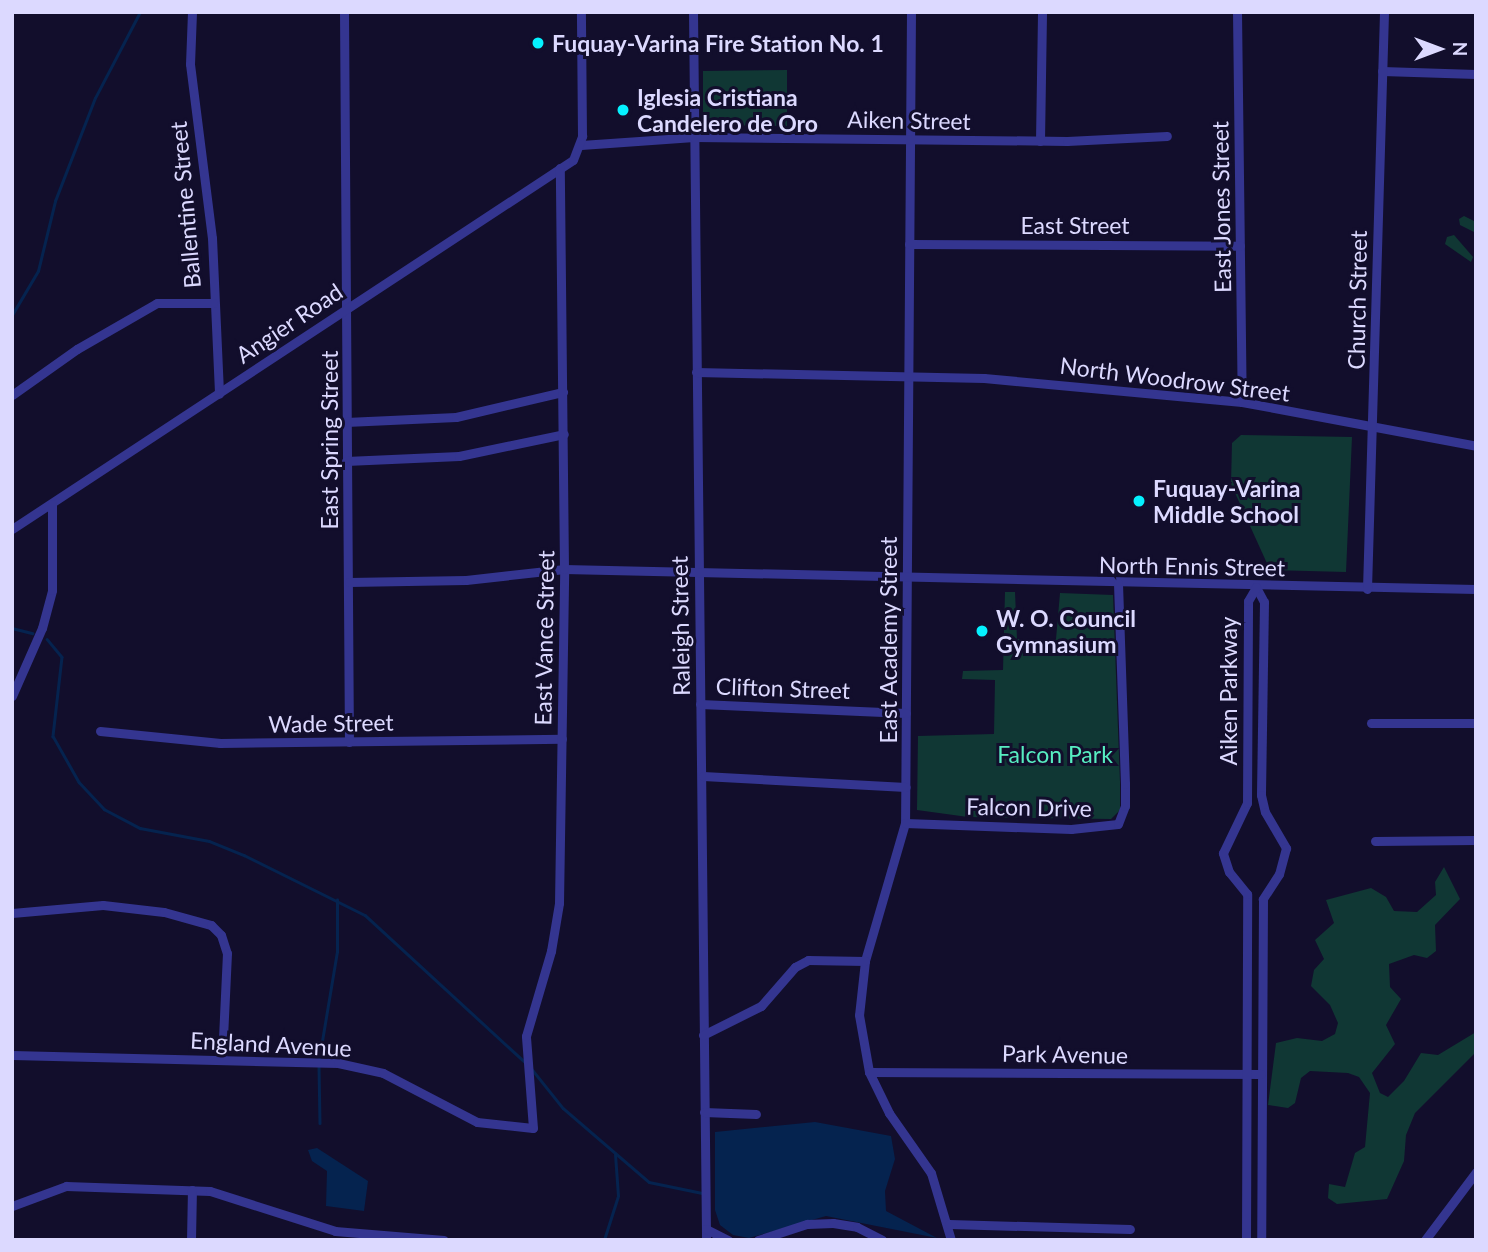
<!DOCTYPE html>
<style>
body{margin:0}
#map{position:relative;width:1488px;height:1252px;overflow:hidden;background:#120e2c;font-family:Lato,sans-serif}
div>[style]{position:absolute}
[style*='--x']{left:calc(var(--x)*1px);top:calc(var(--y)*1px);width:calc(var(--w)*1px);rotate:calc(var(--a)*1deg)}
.green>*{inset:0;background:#103734}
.water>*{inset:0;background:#05234f}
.stream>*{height:2.5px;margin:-1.25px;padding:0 1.25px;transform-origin:1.25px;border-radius:1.25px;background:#05234f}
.minor>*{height:9px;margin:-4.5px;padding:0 4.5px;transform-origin:4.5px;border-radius:4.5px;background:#343590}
.dots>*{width:19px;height:19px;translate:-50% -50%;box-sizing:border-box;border:4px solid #120e2c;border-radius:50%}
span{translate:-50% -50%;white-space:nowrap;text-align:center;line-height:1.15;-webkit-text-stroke:6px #120e2c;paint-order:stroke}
.poi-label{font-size:23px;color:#dcd9ff;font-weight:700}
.left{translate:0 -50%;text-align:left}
.street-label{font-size:23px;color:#dcd9ff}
.park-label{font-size:23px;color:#57edc1}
.frame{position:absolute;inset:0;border:14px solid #dcd9ff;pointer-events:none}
.north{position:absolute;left:1404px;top:14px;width:70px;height:70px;-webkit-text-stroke:5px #120e2c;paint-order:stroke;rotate:90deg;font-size:19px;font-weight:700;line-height:28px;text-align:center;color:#dcd9ff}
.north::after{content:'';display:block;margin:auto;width:24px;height:32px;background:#dcd9ff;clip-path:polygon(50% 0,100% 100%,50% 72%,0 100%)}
</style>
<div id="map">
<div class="green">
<div style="clip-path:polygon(787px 70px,787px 126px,703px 125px,703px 71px)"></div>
<div style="clip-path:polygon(1464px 216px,1476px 222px,1476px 233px,1460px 225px,1459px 219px)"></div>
<div style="clip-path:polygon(1454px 235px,1473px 257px,1471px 262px,1445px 244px,1447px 237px)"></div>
<div style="clip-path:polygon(1241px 435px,1352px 437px,1346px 572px,1270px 570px,1231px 484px,1232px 443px)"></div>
<div style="clip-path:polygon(1005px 592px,1015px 592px,1017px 639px,1056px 639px,1060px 593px,1113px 595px,1120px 782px,1120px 810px,1111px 819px,968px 817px,917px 810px,918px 736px,994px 734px,995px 680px,962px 679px,963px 671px,1003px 670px)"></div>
<div style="clip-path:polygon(1444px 867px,1460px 899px,1435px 925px,1436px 951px,1427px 958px,1414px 955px,1389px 964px,1390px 987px,1401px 999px,1386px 1025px,1395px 1044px,1372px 1073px,1380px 1093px,1388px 1097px,1404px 1081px,1421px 1053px,1438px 1055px,1476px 1032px,1476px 1052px,1415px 1113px,1406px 1135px,1404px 1161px,1387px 1199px,1337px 1204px,1328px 1198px,1329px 1184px,1345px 1187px,1355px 1153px,1365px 1147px,1370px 1093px,1359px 1077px,1348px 1073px,1310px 1071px,1301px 1078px,1295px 1103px,1288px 1108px,1268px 1105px,1276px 1043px,1297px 1038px,1322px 1041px,1335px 1034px,1338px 1023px,1330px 1005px,1311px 986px,1314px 970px,1324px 959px,1315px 940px,1334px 923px,1326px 900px,1371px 888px,1386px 897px,1394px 911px,1417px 912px,1436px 895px,1435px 882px)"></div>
</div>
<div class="water">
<div style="clip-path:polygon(815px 1122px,891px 1136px,895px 1159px,885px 1191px,886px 1211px,937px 1238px,826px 1216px,749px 1238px,733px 1235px,720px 1225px,715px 1210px,715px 1132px)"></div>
<div style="clip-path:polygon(317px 1148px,368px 1181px,364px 1211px,326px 1206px,327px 1171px,312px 1161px,308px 1150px)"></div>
</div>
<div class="stream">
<div style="--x:12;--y:315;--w:51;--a:-59.4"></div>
<div style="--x:38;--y:271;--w:72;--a:-76.3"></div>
<div style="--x:55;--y:201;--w:110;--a:-68.8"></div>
<div style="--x:95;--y:98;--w:97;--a:-62.4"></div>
<div style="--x:12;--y:628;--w:21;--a:14"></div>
<div style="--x:47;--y:639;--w:23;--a:50"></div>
<div style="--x:62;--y:657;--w:80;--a:96.5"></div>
<div style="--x:53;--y:736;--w:53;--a:60.5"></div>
<div style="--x:79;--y:782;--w:37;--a:47"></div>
<div style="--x:104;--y:809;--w:41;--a:27.8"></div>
<div style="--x:140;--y:828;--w:70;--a:10.7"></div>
<div style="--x:209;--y:841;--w:38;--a:22"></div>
<div style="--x:244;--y:855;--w:135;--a:26.4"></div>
<div style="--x:365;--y:915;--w:216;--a:42.6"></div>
<div style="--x:319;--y:1059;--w:109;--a:-80.5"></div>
<div style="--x:337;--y:952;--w:52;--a:-90"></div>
<div style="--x:319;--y:1066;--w:57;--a:89"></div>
<div style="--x:531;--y:1068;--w:51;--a:51.3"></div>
<div style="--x:563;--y:1108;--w:113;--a:40.7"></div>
<div style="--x:649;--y:1182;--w:54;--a:11.7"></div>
<div style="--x:604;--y:1240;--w:46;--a:-72.3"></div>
<div style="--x:618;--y:1196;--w:42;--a:-94.1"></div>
</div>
<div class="minor">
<div style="--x:192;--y:12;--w:52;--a:92.2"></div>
<div style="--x:190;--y:64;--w:175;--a:82.8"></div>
<div style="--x:212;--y:238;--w:156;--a:87.4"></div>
<div style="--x:344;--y:12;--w:730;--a:89.61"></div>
<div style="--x:693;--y:12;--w:1228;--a:89.39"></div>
<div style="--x:911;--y:12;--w:811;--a:90.42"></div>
<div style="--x:905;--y:823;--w:144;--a:106.2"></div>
<div style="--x:865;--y:961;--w:54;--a:96.3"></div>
<div style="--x:859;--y:1015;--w:58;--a:80"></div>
<div style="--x:869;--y:1072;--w:46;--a:64"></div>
<div style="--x:889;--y:1113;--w:73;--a:55"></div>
<div style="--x:931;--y:1173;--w:70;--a:73.4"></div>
<div style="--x:1237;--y:12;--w:390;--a:89.3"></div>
<div style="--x:1382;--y:71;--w:94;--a:1.8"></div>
<div style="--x:1040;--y:141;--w:129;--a:-89.1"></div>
<div style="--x:581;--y:145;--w:113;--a:-4"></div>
<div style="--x:694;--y:137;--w:373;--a:0.6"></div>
<div style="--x:1067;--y:141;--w:100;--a:-2.9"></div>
<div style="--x:909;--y:244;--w:331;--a:0.3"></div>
<div style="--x:696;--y:372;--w:288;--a:1.2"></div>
<div style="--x:984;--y:378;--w:259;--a:5.3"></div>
<div style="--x:1242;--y:402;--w:238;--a:10.6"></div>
<div style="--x:12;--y:395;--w:80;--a:-35.3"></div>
<div style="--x:77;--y:349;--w:92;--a:-29.9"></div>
<div style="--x:157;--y:303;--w:56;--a:0"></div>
<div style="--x:346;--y:422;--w:110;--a:-2.6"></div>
<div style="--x:456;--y:417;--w:110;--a:-13.2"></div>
<div style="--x:346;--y:461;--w:113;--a:-2.5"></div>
<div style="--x:459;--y:456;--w:107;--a:-11.8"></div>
<div style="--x:12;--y:529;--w:671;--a:-33.34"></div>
<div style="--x:573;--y:160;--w:26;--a:-69"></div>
<div style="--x:582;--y:136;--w:124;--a:-90.5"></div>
<div style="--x:349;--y:582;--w:117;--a:-1"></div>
<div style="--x:466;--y:580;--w:99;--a:-6.4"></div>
<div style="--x:564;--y:569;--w:912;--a:1.26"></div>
<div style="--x:1256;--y:587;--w:17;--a:62"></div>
<div style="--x:1264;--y:602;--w:193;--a:90.9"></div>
<div style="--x:1261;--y:795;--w:17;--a:77"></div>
<div style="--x:1265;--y:812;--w:42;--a:59.7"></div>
<div style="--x:1286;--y:848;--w:27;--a:105"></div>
<div style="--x:1279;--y:874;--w:30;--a:123"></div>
<div style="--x:1263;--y:899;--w:341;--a:90.3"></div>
<div style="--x:1367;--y:589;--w:577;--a:-88.31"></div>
<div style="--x:12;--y:696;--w:74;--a:-66.2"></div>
<div style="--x:42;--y:628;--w:39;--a:-75"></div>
<div style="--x:52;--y:590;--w:86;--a:-90"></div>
<div style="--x:700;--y:704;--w:206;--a:2.5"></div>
<div style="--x:1371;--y:723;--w:105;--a:0"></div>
<div style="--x:100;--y:731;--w:121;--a:5.7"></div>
<div style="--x:220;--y:743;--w:342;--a:-0.7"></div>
<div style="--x:703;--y:776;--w:203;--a:3.1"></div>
<div style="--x:905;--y:823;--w:166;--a:2.1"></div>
<div style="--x:1071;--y:829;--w:47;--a:-6.1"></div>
<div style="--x:1118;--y:824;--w:19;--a:-69"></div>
<div style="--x:1125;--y:806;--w:22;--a:-90"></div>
<div style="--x:1125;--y:784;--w:201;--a:-92"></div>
<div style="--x:1375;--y:841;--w:101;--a:-0.6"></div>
<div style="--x:12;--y:913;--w:91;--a:-5"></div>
<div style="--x:103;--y:905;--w:61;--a:6.5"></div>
<div style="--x:164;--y:912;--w:49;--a:15.5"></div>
<div style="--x:211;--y:925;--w:14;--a:45"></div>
<div style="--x:221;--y:935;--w:19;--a:72"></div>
<div style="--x:227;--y:953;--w:106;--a:92.7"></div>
<div style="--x:703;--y:1035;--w:65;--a:-26.6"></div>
<div style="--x:761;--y:1006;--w:52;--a:-48.9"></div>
<div style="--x:795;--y:967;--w:15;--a:-28"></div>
<div style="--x:808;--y:960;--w:57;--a:1"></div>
<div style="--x:12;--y:1055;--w:326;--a:1.4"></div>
<div style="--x:338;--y:1063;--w:46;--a:12.5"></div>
<div style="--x:383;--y:1073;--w:106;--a:27.5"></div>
<div style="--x:477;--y:1122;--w:56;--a:6.1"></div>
<div style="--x:533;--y:1128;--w:92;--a:-94.4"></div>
<div style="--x:526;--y:1036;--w:89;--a:-73.6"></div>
<div style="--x:551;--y:951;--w:49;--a:-80.5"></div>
<div style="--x:559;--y:903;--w:334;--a:-89.1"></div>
<div style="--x:564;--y:569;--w:401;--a:-90.6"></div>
<div style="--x:869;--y:1072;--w:392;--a:0.3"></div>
<div style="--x:704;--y:1112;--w:52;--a:2.2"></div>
<div style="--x:12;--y:1206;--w:58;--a:-20.3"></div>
<div style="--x:66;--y:1186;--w:144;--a:2"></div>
<div style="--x:210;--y:1191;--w:131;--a:17.7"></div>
<div style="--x:335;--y:1231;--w:109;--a:4.7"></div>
<div style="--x:949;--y:1224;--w:181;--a:1.6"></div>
<div style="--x:706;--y:1229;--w:25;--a:27"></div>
<div style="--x:191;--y:1240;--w:50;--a:-88.9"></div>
<div style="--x:758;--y:1240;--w:52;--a:-18.1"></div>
<div style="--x:807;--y:1224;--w:26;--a:-2"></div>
<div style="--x:833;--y:1223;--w:24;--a:9"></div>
<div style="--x:857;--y:1227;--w:28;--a:27"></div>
<div style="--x:1246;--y:1240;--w:346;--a:-89.8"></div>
<div style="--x:1247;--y:894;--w:28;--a:-129"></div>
<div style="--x:1229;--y:872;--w:20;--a:-108"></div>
<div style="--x:1223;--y:853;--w:55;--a:-64.4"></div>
<div style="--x:1247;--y:803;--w:202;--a:-89.7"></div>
<div style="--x:1248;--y:601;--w:16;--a:-60"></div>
<div style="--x:1425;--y:1240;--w:85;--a:-53.1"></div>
</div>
<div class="dots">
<div style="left:538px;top:43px;background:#05f1ff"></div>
<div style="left:623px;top:110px;background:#05f1ff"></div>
<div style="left:1139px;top:501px;background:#05f1ff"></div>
<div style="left:982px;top:631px;background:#05f1ff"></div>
</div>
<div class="poi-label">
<span class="left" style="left:552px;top:43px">Fuquay-Varina Fire Station No. 1</span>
<span class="left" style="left:637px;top:110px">Iglesia Cristiana<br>Candelero de Oro</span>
<span class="left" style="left:1153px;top:501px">Fuquay-Varina<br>Middle School</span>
<span class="left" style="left:996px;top:631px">W. O. Council<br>Gymnasium</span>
</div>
<div class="street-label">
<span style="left:909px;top:120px;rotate:1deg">Aiken Street</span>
<span style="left:185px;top:205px;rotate:-95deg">Ballentine Street</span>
<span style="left:1221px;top:207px;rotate:-91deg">East Jones Street</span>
<span style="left:1075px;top:225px">East Street</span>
<span style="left:1357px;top:300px;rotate:-89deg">Church Street</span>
<span style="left:289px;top:323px;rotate:-34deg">Angier Road</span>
<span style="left:1175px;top:379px;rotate:7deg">North Woodrow Street</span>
<span style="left:329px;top:440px;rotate:-90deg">East Spring Street</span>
<span style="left:1192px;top:566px;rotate:1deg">North Ennis Street</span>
<span style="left:680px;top:626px;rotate:-91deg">Raleigh Street</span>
<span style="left:544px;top:638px;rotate:-89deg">East Vance Street</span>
<span style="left:888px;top:640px;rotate:-90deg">East Academy Street</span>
<span style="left:783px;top:688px;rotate:2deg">Clifton Street</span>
<span style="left:1228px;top:691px;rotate:-90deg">Aiken Parkway</span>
<span style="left:331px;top:723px;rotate:-1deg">Wade Street</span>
<span style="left:1029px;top:807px;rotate:1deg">Falcon Drive</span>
<span style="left:271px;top:1044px;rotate:3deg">England Avenue</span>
<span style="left:1065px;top:1054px;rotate:1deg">Park Avenue</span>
</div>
<div class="park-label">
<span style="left:1055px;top:754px">Falcon Park</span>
</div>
<div class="frame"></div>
<div class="north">N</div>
</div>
